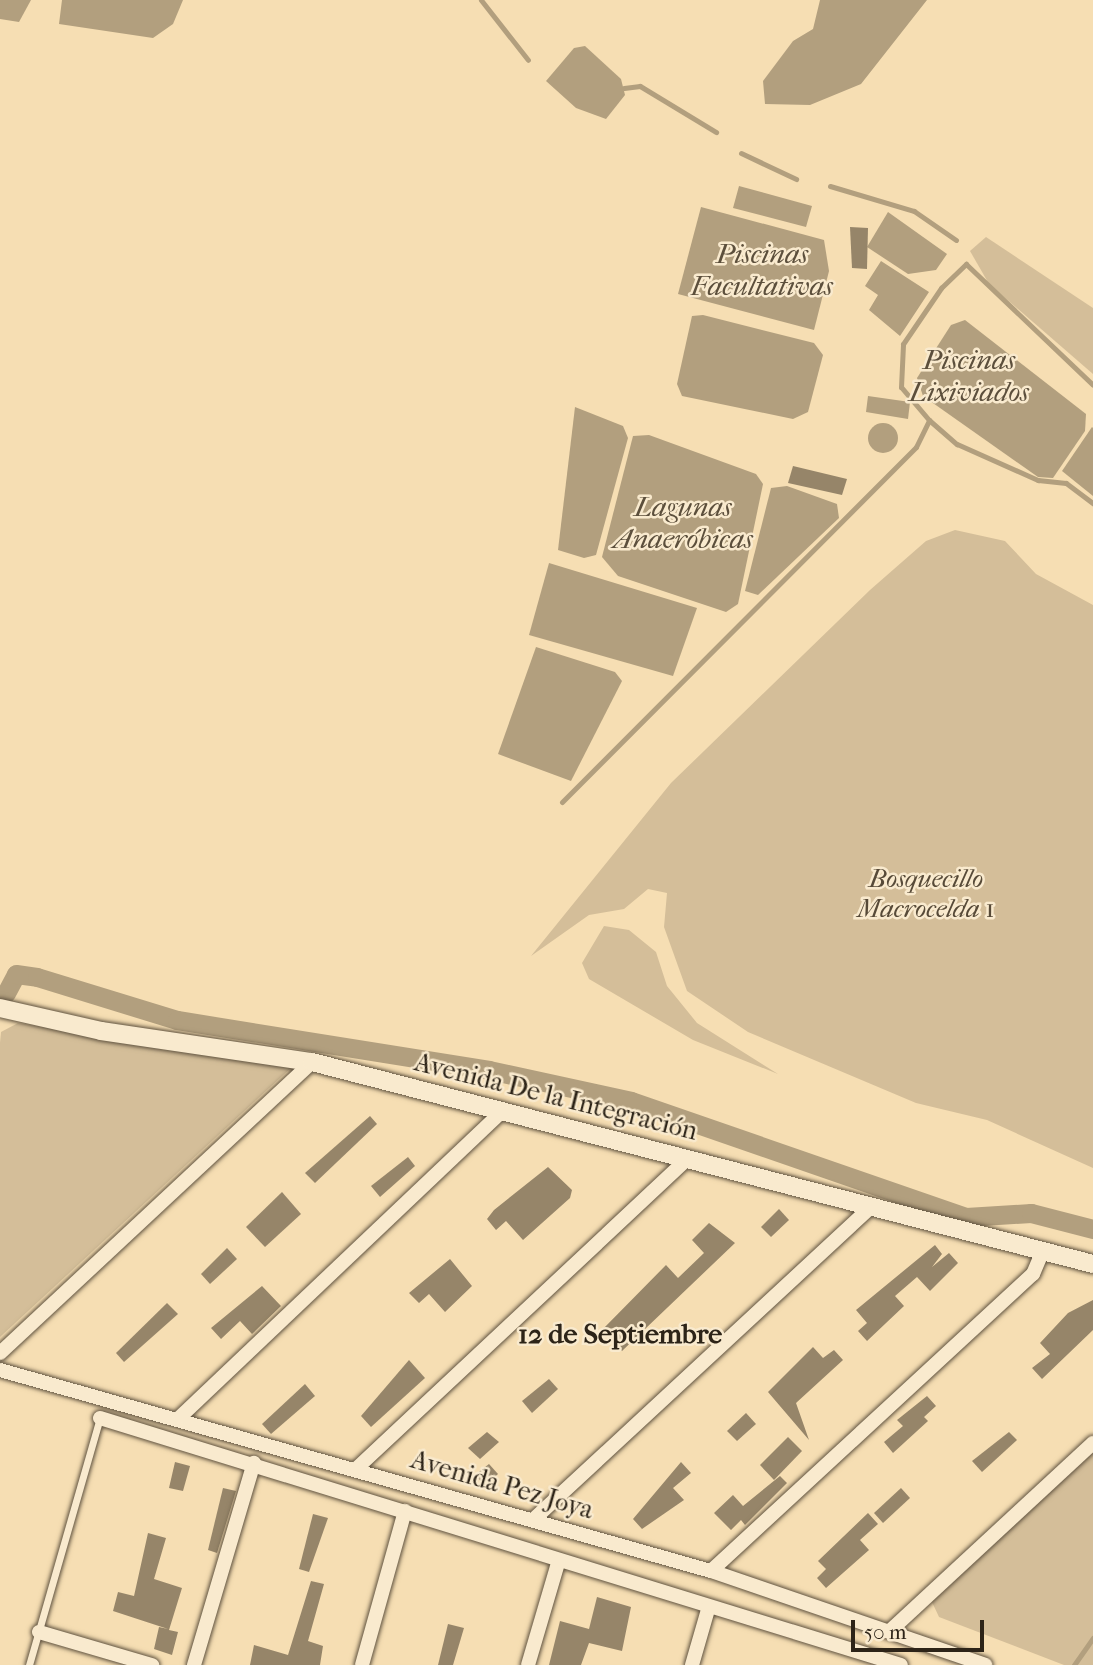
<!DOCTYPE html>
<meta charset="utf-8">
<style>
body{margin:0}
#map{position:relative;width:1093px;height:1665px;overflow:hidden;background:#f6deb3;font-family:"IM FELL French Canon",serif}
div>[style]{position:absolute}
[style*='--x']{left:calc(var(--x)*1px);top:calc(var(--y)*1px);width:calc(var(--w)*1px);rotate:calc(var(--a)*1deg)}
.green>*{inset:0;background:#d4be99}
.water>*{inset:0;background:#b29f7e}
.round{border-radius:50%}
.stream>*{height:5px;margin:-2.5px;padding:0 2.5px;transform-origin:2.5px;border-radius:2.5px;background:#b29f7e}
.canal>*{height:19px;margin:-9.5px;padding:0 9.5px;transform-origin:9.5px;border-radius:9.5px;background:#b29f7e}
.building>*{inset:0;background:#968569}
.roads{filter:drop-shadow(0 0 2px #5f523f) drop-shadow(0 0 2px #5f523f)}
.service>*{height:7px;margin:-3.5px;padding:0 3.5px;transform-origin:3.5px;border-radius:3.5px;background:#f9eace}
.minor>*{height:14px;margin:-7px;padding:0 7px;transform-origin:7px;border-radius:7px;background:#f9eace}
.tertiary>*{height:18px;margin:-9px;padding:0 9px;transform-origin:9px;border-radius:9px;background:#f9eace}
span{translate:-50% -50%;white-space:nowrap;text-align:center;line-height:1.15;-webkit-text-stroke:5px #f9eace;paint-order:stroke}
.park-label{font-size:26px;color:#574a38;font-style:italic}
.street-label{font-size:26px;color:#2d2418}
.water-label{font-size:28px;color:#5c4f3c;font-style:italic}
.neighbourhood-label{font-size:28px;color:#2d2418;font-weight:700}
.scale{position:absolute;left:851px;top:1620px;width:133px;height:32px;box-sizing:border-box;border:4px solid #2d2418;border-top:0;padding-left:9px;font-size:21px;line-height:24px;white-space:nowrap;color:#2d2418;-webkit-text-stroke:5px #f9eace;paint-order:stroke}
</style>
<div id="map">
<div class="green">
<div style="clip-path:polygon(986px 237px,1093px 308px,1093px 374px,989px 284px,970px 251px)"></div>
<div style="clip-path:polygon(955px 530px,1005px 541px,1036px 574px,1093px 605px,1093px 1168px,987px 1120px,916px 1103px,748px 1032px,687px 991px,664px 927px,667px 893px,648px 889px,624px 909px,589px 915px,531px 956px,671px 783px,870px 590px,926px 541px)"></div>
<div style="clip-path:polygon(604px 926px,629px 930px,656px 952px,667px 986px,697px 1023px,778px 1074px,693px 1040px,589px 979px,582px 963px)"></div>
<div style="clip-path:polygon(18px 1023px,293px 1066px,0 1337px,0 1043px,1px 1032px)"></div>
<div style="clip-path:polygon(1093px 1448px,1093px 1665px,1064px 1665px,939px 1617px,932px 1602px,938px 1585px)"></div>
</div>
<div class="water">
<div style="clip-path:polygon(0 0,31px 0,19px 22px,0 19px)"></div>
<div style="clip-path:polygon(62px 0,183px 0,173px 24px,153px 38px,59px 24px)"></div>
<div style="clip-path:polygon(820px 0,927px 0,861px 84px,810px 105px,765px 104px,763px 81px,793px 41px,813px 29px)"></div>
<div style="clip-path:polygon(585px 46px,621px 79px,625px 95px,606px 119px,576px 108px,546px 81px,574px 48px)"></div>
<div style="clip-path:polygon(739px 186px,812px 206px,806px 227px,733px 208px)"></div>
<div style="clip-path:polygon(701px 207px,824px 240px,829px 271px,814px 330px,678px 294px)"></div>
<div style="clip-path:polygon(888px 212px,947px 254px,936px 270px,908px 274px,867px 247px)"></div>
<div style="clip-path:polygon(881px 261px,929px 292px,900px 336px,869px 310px,878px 295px,865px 286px)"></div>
<div style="clip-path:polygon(703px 315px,814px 343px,823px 355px,808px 412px,793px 419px,682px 396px,677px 384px,692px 316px)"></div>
<div style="clip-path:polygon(965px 320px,1086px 414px,1085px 431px,1053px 478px,1038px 477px,923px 396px,917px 378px,951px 325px)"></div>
<div style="clip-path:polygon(868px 396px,910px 402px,908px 419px,866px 412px)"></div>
<div style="clip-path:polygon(575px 407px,623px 426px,628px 438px,596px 555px,584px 558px,558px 550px)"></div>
<div class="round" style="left:868px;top:423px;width:30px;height:30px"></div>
<div style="clip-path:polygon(1092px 427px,1093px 428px,1093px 496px,1062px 471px)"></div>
<div style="clip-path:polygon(649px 435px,756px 474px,763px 484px,738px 604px,726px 612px,618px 576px,602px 557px,633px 436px)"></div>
<div style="clip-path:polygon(787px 486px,837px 504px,839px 518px,758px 595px,745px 591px,771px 488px)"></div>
<div style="clip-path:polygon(549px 563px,697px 608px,673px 676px,529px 635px)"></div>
<div style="clip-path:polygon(536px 647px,615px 672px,622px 681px,571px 781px,498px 754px)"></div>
</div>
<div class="stream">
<div style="--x:481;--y:0;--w:76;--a:51.9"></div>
<div style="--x:624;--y:88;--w:16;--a:-7"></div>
<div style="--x:640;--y:86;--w:89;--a:31.2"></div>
<div style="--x:741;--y:153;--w:61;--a:25.3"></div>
<div style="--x:830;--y:186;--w:88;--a:16.6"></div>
<div style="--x:914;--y:211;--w:51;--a:34.6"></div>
<div style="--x:929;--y:420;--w:37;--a:41"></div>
<div style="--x:957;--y:444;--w:89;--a:24"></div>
<div style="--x:1038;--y:480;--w:28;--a:6"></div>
<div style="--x:1066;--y:483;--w:34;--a:37"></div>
<div style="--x:562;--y:802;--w:501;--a:-45.08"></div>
<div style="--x:916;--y:447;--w:30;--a:-64"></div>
<div style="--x:929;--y:420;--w:43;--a:-130.3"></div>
<div style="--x:901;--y:387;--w:43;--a:-87.3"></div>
<div style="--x:903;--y:344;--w:68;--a:-55.8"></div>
<div style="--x:941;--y:288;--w:35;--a:-44"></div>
<div style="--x:966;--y:264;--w:175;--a:43.6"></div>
<div style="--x:1074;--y:1665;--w:33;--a:-55"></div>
</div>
<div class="canal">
<div style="--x:6;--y:993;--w:21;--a:-62"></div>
<div style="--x:16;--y:974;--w:21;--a:8"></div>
<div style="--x:37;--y:977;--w:146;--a:17.1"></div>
<div style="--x:177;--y:1020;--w:316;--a:9.1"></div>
<div style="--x:489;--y:1070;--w:145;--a:12.3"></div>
<div style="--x:631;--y:1101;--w:355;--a:19.1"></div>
<div style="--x:966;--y:1217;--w:65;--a:-3.5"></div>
<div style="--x:1031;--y:1213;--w:64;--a:14.5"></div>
</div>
<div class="building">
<div style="clip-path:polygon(850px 227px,868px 228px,867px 269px,852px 268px)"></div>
<div style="clip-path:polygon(793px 466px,847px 479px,842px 495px,788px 483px)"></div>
<div style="clip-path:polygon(370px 1116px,377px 1124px,315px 1183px,305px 1173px)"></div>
<div style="clip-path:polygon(408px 1157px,415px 1166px,380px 1197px,371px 1186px)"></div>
<div style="clip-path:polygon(548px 1167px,572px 1190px,570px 1198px,523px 1240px,506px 1221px,496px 1230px,487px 1219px,494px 1210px)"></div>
<div style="clip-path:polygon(282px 1192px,301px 1214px,265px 1247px,246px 1227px)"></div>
<div style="clip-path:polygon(779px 1209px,789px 1220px,771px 1237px,761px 1227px)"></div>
<div style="clip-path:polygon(709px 1223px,735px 1243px,622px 1351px,602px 1330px,666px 1265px,678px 1278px,704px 1253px,692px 1240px)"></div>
<div style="clip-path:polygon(935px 1245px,942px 1254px,932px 1267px,949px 1253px,958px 1263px,930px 1291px,917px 1277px,895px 1296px,904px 1306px,867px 1341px,858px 1331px,867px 1323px,856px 1310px)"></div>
<div style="clip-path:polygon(227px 1248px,237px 1259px,210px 1284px,201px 1274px)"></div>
<div style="clip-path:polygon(450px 1259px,472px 1286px,445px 1312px,429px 1294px,419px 1303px,409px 1293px)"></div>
<div style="clip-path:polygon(262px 1286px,281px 1306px,252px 1334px,240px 1321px,221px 1339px,211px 1328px)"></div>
<div style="clip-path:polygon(1093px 1300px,1093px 1330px,1042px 1379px,1032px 1368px,1050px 1354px,1040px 1343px,1068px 1313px)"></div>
<div style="clip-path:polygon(167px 1303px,178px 1314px,124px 1362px,116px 1353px)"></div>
<div style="clip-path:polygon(813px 1347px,823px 1358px,834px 1350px,843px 1360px,796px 1403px,809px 1440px,768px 1392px)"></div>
<div style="clip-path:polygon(409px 1360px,425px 1378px,371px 1427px,361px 1416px)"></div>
<div style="clip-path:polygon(549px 1379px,558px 1389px,532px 1413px,522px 1401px)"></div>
<div style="clip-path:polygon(305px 1384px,315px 1396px,271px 1434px,262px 1424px)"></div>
<div style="clip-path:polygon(927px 1396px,936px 1406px,924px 1417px,928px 1421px,893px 1453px,884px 1442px,903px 1426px,897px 1420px)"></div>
<div style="clip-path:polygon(746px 1413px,756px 1424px,737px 1441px,727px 1431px)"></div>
<div style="clip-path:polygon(487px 1432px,499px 1442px,480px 1459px,468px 1448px)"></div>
<div style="clip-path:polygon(1009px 1432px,1017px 1440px,982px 1472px,972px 1461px)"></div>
<div style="clip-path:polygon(788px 1437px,802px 1451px,774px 1480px,760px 1465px)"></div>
<div style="clip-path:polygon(175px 1462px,190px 1466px,183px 1491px,169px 1488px)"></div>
<div style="clip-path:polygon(681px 1462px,691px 1473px,673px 1488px,684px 1500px,642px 1529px,633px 1519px)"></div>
<div style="clip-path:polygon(489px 1464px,498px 1474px,485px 1486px,475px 1475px)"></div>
<div style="clip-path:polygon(780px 1476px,787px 1483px,745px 1525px,741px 1520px,731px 1530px,714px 1513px,733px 1495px,743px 1506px)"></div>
<div style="clip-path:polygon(223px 1488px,236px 1491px,217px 1553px,208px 1550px)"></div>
<div style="clip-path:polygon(901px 1488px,910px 1498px,883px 1523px,874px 1513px)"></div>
<div style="clip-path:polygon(868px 1513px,878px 1524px,860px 1540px,869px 1550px,826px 1588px,817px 1578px,826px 1569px,818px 1561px)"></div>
<div style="clip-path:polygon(313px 1514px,328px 1518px,309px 1572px,299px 1569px)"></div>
<div style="clip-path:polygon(148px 1533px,166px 1538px,154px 1579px,182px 1588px,169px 1630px,178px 1632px,172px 1655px,154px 1649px,159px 1627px,168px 1629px,113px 1611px,118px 1592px,134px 1596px)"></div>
<div style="clip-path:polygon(311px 1581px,324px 1584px,308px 1641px,323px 1646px,320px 1665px,250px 1665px,254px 1645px,288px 1655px)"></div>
<div style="clip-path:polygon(597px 1597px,631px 1607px,622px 1651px,589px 1643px,581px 1665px,549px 1665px,560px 1621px,589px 1629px)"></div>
<div style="clip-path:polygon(448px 1624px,464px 1628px,453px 1665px,438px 1665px)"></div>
</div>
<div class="roads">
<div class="service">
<div style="--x:29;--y:1665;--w:257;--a:-74"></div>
</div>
<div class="minor">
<div style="--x:0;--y:1353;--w:427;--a:-43"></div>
<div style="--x:0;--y:1370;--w:739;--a:15.79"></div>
<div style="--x:711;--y:1571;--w:290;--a:18.9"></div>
<div style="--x:180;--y:1417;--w:443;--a:-43.5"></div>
<div style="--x:100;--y:1418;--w:838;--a:17.14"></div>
<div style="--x:357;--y:1468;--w:453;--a:-43.1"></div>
<div style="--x:534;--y:1519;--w:455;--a:-42.8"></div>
<div style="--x:711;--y:1571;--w:438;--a:-42.7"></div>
<div style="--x:1033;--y:1274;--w:25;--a:-67"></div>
<div style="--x:892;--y:1629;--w:274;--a:-42.8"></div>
<div style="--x:39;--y:1632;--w:118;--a:16.3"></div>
<div style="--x:194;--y:1665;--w:211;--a:-73.5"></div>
<div style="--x:362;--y:1665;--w:160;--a:-74.4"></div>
<div style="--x:528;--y:1665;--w:109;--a:-73.6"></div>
<div style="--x:692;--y:1665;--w:61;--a:-73.9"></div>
</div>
<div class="tertiary">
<div style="--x:0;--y:1008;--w:104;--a:12.8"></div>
<div style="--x:101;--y:1031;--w:213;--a:8.4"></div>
<div style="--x:312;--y:1062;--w:807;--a:14.5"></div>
</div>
</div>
<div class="park-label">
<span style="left:926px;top:894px">Bosquecillo<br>Macrocelda 1</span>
</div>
<div class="street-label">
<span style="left:556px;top:1097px;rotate:14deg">Avenida De la Integración</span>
<span style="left:502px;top:1485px;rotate:16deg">Avenida Pez Joya</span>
</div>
<div class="water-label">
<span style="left:762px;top:270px">Piscinas<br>Facultativas</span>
<span style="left:969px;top:376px">Piscinas<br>Lixiviados</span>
<span style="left:683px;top:523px">Lagunas<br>Anaeróbicas</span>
</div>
<div class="neighbourhood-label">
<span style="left:620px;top:1334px">12 de Septiembre</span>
</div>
<div class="scale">50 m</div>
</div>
